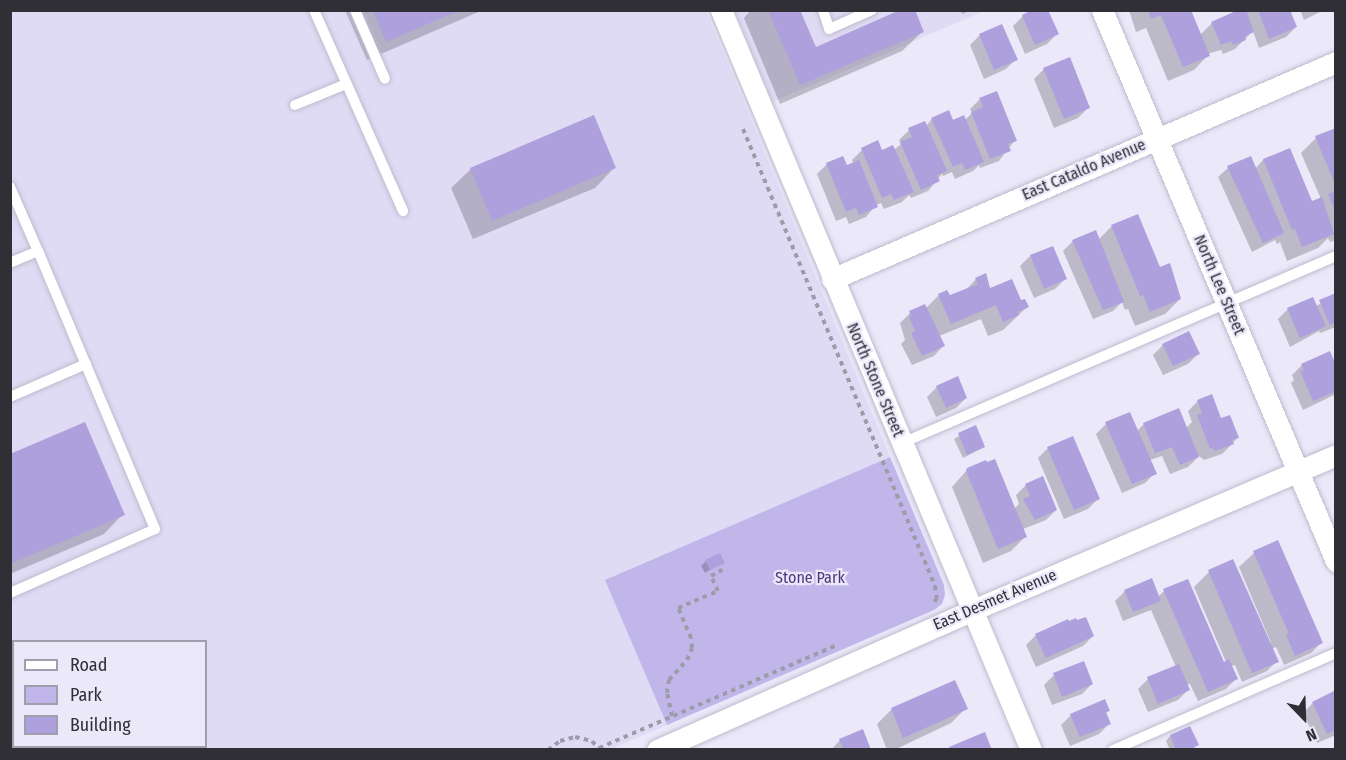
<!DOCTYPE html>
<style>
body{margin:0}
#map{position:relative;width:1346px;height:760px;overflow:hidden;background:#ebe8fa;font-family:"Fira Sans Condensed",sans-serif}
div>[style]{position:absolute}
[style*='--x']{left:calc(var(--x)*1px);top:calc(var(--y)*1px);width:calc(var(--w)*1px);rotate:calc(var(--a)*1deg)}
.built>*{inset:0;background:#e0dbf5}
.green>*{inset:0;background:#c1b6ea}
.shadow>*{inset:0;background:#0003}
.building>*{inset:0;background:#ada0dd}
.path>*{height:4px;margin-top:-2px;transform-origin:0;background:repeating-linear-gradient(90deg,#9e9ba9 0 4.5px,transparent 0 9px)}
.roads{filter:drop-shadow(0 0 2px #bebbcd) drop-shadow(0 0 2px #bebbcd)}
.lane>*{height:10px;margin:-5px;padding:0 5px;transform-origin:5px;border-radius:5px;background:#fff}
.street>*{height:21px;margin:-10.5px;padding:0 10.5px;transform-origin:10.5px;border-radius:10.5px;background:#fff}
span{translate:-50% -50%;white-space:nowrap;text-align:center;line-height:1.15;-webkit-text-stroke:4.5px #ebe8fa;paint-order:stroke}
.street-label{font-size:16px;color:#302f36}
.park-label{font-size:16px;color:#4d3880}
.frame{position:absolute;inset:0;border:12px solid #302f36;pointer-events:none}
.legend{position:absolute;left:12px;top:640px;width:195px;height:108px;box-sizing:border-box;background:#ebe8fa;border:2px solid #a09eac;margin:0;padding:8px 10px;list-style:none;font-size:18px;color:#302f36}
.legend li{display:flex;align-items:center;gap:12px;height:30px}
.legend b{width:30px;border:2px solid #a09eac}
.north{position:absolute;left:1274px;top:688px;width:60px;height:60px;-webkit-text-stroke:4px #ebe8fa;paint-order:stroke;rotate:157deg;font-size:16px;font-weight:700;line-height:24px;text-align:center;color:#302f36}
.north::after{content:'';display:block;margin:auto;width:21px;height:27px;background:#302f36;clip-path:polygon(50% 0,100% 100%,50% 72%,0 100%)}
</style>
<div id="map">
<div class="built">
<div style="clip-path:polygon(evenodd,10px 11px,706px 11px,890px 457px,606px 580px,667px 725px,611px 749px,11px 749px,10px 11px,14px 642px,206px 642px,206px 746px,14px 746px,14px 642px)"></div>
<div style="clip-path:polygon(735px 11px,984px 11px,772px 102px)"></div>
</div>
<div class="green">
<div style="clip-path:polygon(890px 457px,944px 585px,945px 595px,942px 604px,934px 610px,667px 725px,605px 580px)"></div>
</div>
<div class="shadow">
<div style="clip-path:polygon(345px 10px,483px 10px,367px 60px)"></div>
<div style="clip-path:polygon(751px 10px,799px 10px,815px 49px,922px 32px,902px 51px,780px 104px,744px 18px)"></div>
<div style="clip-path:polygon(961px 10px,972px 10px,962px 14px)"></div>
<div style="clip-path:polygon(1129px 10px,1190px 10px,1200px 35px,1212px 23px,1242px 10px,1289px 10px,1296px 27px,1286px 37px,1259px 48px,1253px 31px,1235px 49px,1223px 54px,1221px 50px,1210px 53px,1194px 70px,1168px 81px,1146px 28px,1136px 32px)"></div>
<div style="clip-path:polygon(1300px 10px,1324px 10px,1304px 20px)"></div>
<div style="clip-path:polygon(1023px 16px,1057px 34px,1047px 44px,1025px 54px,1013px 26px)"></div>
<div style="clip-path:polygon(980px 35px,1016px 59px,1006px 69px,984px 79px,970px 45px)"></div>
<div style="clip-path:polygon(1044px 69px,1088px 108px,1078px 118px,1054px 128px,1034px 79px)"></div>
<div style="clip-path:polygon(980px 99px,1015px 140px,999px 161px,980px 168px,979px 165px,973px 171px,955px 179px,952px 172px,943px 176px,942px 174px,928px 191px,911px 198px,909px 195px,902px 202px,884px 209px,881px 203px,876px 205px,866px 217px,849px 224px,846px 217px,836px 221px,817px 174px,827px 164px,846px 167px,854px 164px,852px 160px,862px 150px,894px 150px,901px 144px,899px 140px,909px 130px,926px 126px,932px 119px,965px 120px,972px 113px,970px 109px)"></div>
<div style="clip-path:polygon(1336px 129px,1336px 240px,1330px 242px,1328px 238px,1318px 248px,1287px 261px,1280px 242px,1277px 244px,1275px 240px,1252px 252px,1218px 177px,1228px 168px,1255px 169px,1263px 160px,1289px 150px,1312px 203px,1321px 199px,1301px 153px,1316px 138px)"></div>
<div style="clip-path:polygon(614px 168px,595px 188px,473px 239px,451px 188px,471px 169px)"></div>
<div style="clip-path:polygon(1112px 226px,1159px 269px,1180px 299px,1165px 314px,1135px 326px,1128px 309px,1125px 310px,1122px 302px,1113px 311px,1093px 319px,1063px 251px,1073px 241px,1098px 240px)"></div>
<div style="clip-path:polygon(1030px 256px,1065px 279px,1055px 289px,1034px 298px,1020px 266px)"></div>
<div style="clip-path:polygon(976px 279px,990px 290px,1027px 307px,1003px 330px,988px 336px,981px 319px,939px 336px,943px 346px,934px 356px,912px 365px,901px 344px,905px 340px,900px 323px,910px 313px,925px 309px,939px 295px,949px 297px,965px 291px)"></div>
<div style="clip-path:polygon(1336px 295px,1336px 327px,1320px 333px,1319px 331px,1290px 347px,1278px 319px,1288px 309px,1316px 306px)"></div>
<div style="clip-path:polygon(1163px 345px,1198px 354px,1188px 364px,1163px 375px,1153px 355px)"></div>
<div style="clip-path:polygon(1302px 365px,1336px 368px,1336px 394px,1303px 410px,1291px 383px,1294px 380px,1292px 375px)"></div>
<div style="clip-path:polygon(937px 387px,966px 398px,956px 408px,936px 417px,927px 397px)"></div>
<div style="clip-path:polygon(1198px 401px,1237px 438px,1232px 444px,1222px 454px,1204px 460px,1199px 456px,1188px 467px,1170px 474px,1162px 456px,1150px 460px,1155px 473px,1145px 483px,1122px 493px,1096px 434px,1106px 424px,1137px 431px,1144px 424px,1186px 428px,1192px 422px,1188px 411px)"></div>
<div style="clip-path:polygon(975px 427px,984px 447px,963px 458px,954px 439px)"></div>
<div style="clip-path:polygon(1048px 448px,1098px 499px,1088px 509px,1064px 519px,1038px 458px)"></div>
<div style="clip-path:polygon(10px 455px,123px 514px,104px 534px,10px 574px)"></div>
<div style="clip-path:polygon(968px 469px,1014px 509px,1019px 504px,1016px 495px,1026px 485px,1056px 510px,1046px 520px,1023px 529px,1026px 536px,1011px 551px,983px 563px,952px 487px)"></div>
<div style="clip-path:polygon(1278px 542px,1321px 643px,1311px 653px,1284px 665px,1276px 647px,1271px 649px,1277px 661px,1267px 671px,1242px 682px,1235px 665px,1231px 666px,1236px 679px,1226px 689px,1198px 701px,1190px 684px,1186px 685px,1188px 690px,1178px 700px,1148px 712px,1138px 689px,1148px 679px,1176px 667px,1151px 610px,1123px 621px,1115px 601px,1125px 591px,1158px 597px,1164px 591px,1223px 663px,1226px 662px,1194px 587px,1209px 572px,1268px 644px,1271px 643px,1239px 567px,1254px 553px)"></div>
<div style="clip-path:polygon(706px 561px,723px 562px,705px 573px,701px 566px)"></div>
<div style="clip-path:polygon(1036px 635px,1093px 636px,1083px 646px,1036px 667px,1026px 645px)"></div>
<div style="clip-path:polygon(1054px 675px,1092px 684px,1082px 694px,1052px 705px,1044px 685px)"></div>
<div style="clip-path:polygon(1334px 693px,1336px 735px,1317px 743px,1303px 713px,1313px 703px)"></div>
<div style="clip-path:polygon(966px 708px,951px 723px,894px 750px,887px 750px,877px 724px,892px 709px)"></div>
<div style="clip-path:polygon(1108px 710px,1105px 714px,1109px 724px,1099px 734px,1070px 746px,1061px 725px,1071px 715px)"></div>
<div style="clip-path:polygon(1170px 736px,1197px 745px,1192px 750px,1170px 750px,1166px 741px)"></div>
<div style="clip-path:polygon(840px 740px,870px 750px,831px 750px)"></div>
</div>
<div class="building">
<div style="clip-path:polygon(373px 10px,460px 10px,386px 42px)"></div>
<div style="clip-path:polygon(768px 10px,800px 10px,816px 47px,900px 10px,915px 10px,924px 32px,800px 85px)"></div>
<div style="clip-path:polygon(1032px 10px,1048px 10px,1059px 34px,1035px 45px,1022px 15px)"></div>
<div style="clip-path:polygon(1148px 10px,1191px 10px,1210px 56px,1183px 67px,1161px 15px,1151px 19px)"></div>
<div style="clip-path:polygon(1238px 10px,1246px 10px,1254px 32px,1245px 36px,1246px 40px,1233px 45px,1231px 41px,1221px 45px,1211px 22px)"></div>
<div style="clip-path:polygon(1258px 10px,1290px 10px,1297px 27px,1269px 39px)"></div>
<div style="clip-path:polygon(1002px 24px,1018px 60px,994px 70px,979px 34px)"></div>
<div style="clip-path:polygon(1070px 57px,1090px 108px,1064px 119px,1043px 68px)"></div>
<div style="clip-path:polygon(997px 91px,1017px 141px,1008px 144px,1011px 151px,990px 159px,971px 112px,983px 107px,979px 98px)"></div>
<div style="clip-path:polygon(949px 110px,953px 120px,964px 115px,984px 162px,965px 170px,962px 163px,953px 167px,931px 118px)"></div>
<div style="clip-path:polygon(594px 115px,616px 168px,492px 221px,470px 168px)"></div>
<div style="clip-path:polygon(925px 121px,947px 171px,937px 175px,940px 181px,921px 190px,900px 142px,912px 137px,908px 128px)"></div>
<div style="clip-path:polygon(1336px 128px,1336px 184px,1335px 184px,1315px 136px)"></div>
<div style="clip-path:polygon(878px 140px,882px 150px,893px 145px,914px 192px,894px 200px,891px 194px,882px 198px,861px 148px)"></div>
<div style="clip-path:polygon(1290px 148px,1312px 201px,1322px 197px,1334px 234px,1302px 247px,1295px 229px,1292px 230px,1263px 159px)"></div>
<div style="clip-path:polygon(843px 156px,847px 165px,859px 160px,878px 207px,859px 215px,856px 208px,846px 212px,826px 163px)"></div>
<div style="clip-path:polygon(1251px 156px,1284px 233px,1263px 243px,1227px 166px)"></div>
<div style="clip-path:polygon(1336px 191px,1336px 211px,1335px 211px,1328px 194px)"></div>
<div style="clip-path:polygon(1138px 214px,1160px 267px,1170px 263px,1181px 299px,1150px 312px,1143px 295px,1140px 296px,1111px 225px)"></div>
<div style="clip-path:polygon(1096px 230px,1124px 302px,1103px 310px,1072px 240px)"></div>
<div style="clip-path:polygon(1053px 246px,1067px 279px,1044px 289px,1030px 255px)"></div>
<div style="clip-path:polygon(986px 273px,990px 288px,1012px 279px,1021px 300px,1025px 299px,1029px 307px,1018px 312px,1019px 315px,1003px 322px,996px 305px,951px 324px,938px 294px,947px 290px,950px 295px,978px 284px,975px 278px)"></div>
<div style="clip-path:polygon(1336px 293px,1336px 322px,1330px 325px,1319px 300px)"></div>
<div style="clip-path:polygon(1313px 297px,1326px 326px,1300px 338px,1287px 308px)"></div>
<div style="clip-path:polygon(925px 304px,945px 346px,922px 356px,911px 333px,915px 331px,909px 317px,911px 316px,909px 311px)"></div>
<div style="clip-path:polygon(1189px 331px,1200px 354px,1173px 366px,1162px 344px)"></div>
<div style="clip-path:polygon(1330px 351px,1336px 365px,1336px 391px,1313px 401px,1300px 371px,1304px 370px,1301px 364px)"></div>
<div style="clip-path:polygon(958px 376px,967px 398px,946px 408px,936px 386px)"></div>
<div style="clip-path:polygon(1212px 394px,1221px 418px,1230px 415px,1239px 438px,1232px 440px,1234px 444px,1214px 451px,1213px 448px,1210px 449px,1197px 415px,1202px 413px,1197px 400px)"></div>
<div style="clip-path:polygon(1179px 408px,1199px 457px,1180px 465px,1172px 447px,1155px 453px,1143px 423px)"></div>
<div style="clip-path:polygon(1130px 412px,1157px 474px,1132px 484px,1105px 422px)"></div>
<div style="clip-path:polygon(85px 422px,125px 515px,10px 564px,10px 454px)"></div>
<div style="clip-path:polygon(976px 425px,985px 447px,967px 455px,958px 433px)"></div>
<div style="clip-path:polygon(1073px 436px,1100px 499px,1074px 510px,1047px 447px)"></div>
<div style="clip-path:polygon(995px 459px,1027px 537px,998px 549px,966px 471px,967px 468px,986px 460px,987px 462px)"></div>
<div style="clip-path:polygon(1043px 476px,1057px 510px,1035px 520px,1023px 499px,1030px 496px,1025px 484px)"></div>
<div style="clip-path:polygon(1278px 540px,1323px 643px,1295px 656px,1286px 635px,1289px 634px,1253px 551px)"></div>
<div style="clip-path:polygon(720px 553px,725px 563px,710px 570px,705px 560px)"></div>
<div style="clip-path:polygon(1233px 559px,1279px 662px,1252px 673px,1208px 570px)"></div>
<div style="clip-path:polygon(1152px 578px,1161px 601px,1133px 612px,1124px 590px)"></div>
<div style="clip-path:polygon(1188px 579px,1224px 662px,1229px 659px,1238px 679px,1208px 692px,1163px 589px)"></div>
<div style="clip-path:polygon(1086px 617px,1094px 636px,1046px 658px,1035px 634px,1068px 619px,1069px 621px,1076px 618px,1077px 620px)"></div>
<div style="clip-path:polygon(1084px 661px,1093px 684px,1062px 697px,1053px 673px)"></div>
<div style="clip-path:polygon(1179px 664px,1190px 690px,1158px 704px,1147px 677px)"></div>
<div style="clip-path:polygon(955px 680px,968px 709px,903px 738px,891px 708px)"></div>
<div style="clip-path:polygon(1334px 691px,1336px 730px,1327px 734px,1312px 702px)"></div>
<div style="clip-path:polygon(1105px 699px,1110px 711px,1106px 712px,1111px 724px,1080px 737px,1070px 714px)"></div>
<div style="clip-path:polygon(1190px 726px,1199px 745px,1188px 750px,1176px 750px,1170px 735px)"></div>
<div style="clip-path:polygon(863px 729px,871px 750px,844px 750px,839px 739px)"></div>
<div style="clip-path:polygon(985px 732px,992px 750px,950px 750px,949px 747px)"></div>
</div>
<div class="path">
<div style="--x:743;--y:129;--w:496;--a:67.2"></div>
<div style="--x:935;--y:586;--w:12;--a:81"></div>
<div style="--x:937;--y:598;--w:7;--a:124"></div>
<div style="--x:672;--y:716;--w:24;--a:-102"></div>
<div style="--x:667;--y:693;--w:13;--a:-81"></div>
<div style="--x:669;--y:680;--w:27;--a:-48"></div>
<div style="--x:687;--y:660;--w:13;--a:-67"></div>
<div style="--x:692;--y:648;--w:10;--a:-96"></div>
<div style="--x:691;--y:638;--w:33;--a:-113"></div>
<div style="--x:678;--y:608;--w:43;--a:-23"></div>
<div style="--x:718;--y:591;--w:17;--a:-115"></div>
<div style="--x:711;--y:576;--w:13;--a:-29"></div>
<div style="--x:599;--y:748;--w:257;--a:-23.4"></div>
<div style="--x:548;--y:750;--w:15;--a:-37"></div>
<div style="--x:560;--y:741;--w:16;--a:-15"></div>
<div style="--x:575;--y:737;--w:17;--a:13"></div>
<div style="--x:592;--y:741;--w:11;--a:49"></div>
</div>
<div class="roads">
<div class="lane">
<div style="--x:314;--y:10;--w:220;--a:66.1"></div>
<div style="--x:355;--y:10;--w:75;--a:66.5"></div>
<div style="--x:823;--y:10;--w:20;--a:72"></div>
<div style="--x:829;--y:29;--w:47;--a:-23.8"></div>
<div style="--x:295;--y:105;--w:55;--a:-22.4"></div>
<div style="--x:10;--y:187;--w:70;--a:66.4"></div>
<div style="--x:38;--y:251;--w:30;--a:157"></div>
<div style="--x:10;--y:397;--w:83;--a:-23.5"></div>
<div style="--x:902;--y:443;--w:473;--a:-23.3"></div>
<div style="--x:10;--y:593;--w:158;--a:-23.8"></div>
<div style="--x:155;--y:529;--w:302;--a:-112.8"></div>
<div style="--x:1113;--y:750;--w:243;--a:-23.5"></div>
</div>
<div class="street">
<div style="--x:721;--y:10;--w:802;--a:67.27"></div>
<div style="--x:1102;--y:10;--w:599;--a:66.99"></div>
<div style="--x:832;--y:279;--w:549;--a:-23.29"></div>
<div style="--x:657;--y:750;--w:346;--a:-23.9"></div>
<div style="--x:973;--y:610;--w:395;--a:-23.1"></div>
</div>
</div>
<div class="street-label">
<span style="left:1084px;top:170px;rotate:-23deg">East Cataldo Avenue</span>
<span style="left:1219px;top:285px;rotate:67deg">North Lee Street</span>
<span style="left:875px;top:380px;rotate:67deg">North Stone Street</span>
<span style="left:995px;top:600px;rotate:-23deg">East Desmet Avenue</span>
</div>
<div class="park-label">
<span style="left:810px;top:578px">Stone Park</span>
</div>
<div class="frame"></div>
<ul class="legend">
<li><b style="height:8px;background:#fff"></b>Road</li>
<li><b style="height:16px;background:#c1b6ea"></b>Park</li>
<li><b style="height:16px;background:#ada0dd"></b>Building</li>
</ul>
<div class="north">N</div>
</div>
